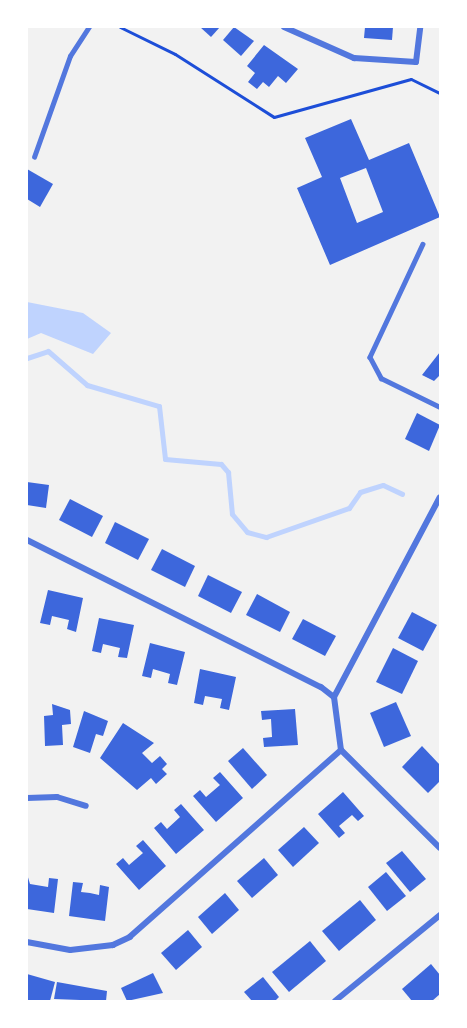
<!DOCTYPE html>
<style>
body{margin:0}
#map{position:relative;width:467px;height:1028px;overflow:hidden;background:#f2f2f2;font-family:Commissioner,sans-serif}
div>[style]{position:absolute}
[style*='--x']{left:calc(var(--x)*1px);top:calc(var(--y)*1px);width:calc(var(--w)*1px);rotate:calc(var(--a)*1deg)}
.water>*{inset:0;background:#bfd3fe}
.stream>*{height:5px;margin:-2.5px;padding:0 2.5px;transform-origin:2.5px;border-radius:2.5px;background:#bfd3fe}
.building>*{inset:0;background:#3d67dc}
.path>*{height:3px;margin:-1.5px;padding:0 1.5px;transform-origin:1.5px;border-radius:1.5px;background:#1d4ed8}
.service>*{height:4.5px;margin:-2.25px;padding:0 2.25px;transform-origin:2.25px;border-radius:2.25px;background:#5277de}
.minor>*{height:6px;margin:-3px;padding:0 3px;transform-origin:3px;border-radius:3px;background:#5277de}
span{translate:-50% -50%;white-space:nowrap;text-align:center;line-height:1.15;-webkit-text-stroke:4.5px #fff;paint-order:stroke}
.frame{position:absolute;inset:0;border:28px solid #fff;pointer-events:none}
</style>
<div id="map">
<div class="water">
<div style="clip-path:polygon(27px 302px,83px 313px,111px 333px,93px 354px,41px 333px,27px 339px)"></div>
</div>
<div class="stream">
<div style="--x:27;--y:358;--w:22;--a:-18"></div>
<div style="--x:48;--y:351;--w:52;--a:41.1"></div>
<div style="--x:87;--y:385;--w:75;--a:16.3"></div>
<div style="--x:159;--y:406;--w:53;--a:83.5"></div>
<div style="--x:165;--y:459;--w:56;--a:5.1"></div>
<div style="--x:221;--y:464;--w:11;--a:49"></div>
<div style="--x:228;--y:472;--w:42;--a:84.6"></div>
<div style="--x:232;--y:514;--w:23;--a:50"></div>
<div style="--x:247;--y:532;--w:20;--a:15"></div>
<div style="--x:266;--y:537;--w:88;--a:-19.3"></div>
<div style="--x:349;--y:508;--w:19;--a:-55"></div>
<div style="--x:360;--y:492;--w:24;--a:-17"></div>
<div style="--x:383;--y:485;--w:21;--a:25"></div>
</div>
<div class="building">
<div style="clip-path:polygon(200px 27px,220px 27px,211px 37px)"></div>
<div style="clip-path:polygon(234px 27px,254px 41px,241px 56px,223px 40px)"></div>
<div style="clip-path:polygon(365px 27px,393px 27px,392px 40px,364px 38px)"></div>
<div style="clip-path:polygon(264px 45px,298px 69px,286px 83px,278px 76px,269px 87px,263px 82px,257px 89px,248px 82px,255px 73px,247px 66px)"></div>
<div style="clip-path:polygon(evenodd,351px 119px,369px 160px,409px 143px,440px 217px,330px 265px,297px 188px,322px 177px,305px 138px,351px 119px,366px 168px,383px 212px,357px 223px,340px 178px,366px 168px)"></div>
<div style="clip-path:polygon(27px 169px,53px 184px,40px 207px,27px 199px)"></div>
<div style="clip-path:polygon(440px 352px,440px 375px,434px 381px,422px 375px)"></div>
<div style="clip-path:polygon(417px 413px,440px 425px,429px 451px,405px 439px)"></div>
<div style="clip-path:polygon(27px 482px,49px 485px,46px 508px,27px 505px)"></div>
<div style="clip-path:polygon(70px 499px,103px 516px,92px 537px,59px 520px)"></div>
<div style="clip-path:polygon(115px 522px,149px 539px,138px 560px,105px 543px)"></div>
<div style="clip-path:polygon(162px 549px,195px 566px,185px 587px,151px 570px)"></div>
<div style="clip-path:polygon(208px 575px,242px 592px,231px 613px,198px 596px)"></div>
<div style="clip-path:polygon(48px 590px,83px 598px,76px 632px,67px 629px,69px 620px,52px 616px,50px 625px,40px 623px)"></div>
<div style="clip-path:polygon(257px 594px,290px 612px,280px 632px,246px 615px)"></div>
<div style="clip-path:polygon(412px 612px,437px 625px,423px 651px,398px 638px)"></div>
<div style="clip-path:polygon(99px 618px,134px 625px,127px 658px,118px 657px,120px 648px,103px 644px,101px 653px,92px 651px)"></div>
<div style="clip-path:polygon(303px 619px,336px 636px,325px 656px,292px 639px)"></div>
<div style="clip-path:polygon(150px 643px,185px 652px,177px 685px,168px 683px,170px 674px,153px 669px,151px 678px,142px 676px)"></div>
<div style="clip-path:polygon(393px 648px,418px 661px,402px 694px,376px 682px)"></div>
<div style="clip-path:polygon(200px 669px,236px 677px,229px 710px,220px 708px,222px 699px,205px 696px,203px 705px,194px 703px)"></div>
<div style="clip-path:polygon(396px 702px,411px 736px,384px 747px,370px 713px)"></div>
<div style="clip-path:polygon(52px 704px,70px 710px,71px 724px,62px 725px,63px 745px,45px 746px,44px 716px,53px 715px)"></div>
<div style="clip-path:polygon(295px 709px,298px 745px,264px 747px,263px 738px,272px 737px,271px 719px,262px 720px,261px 711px)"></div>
<div style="clip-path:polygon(84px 711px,108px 721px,103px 736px,96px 734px,90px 753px,73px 747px)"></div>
<div style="clip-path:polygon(123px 723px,154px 743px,142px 753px,152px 763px,160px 756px,167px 764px,162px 769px,167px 774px,156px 784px,151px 778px,137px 790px,100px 758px)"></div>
<div style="clip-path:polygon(422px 746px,440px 765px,440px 781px,428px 793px,402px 767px)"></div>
<div style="clip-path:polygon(243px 748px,267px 775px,252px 789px,228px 761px)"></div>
<div style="clip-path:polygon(220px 772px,243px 798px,216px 822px,193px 796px,200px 790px,206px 797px,220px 785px,213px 778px)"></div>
<div style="clip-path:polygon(343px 792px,364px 816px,358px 821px,352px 815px,339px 826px,345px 833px,339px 838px,318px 814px)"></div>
<div style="clip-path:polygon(181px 804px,204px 830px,176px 854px,154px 828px,161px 822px,167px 829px,180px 817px,174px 810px)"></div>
<div style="clip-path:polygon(304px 827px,319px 843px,293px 867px,278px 850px)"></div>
<div style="clip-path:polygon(143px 840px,166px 866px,139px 890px,116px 864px,123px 858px,129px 865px,143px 853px,136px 846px)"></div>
<div style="clip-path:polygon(402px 851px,426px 879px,410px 892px,386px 863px)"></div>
<div style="clip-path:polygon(264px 858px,278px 875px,252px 898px,237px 881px)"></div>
<div style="clip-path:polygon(386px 872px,406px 896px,387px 911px,368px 887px)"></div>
<div style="clip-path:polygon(27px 874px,30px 884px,48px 887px,49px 878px,58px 879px,54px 913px,27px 909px)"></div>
<div style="clip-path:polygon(73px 882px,83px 883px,81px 892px,90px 893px,99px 895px,100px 885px,109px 887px,105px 921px,69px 916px)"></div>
<div style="clip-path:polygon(225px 893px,239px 910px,212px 934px,198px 917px)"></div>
<div style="clip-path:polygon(360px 900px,376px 920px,339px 951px,322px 931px)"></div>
<div style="clip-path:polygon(188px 930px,202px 947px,176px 970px,161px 953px)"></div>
<div style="clip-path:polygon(310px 941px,326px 961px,289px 992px,272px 972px)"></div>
<div style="clip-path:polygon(431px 964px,440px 975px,440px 994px,432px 1001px,412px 1001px,402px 989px)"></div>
<div style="clip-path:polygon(153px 973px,163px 993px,127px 1001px,121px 988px)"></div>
<div style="clip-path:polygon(27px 974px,55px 982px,50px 1001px,27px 1000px)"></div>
<div style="clip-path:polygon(263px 977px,279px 997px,275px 1001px,252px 1001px,244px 992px)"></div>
<div style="clip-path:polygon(57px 982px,107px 991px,106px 1001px,54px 999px)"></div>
</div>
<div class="path">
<div style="--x:120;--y:27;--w:61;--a:26.1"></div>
<div style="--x:175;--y:54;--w:117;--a:32.5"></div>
<div style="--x:274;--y:117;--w:142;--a:-15.5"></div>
<div style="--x:411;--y:79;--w:32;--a:26"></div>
</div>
<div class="service">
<div style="--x:34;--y:157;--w:107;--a:-70.4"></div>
<div style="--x:70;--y:56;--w:35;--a:-57"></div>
<div style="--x:423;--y:244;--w:125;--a:115.1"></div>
<div style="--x:370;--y:357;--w:24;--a:62"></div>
<div style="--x:381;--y:378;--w:66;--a:26.2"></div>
</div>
<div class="minor">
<div style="--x:284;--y:27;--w:77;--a:23.9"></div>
<div style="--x:354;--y:58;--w:62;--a:3.7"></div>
<div style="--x:416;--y:62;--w:35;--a:-83"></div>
<div style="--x:27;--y:540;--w:329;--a:26.6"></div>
<div style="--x:321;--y:687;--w:16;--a:38"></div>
<div style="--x:334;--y:697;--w:53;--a:82.5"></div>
<div style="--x:341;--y:750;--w:282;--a:138.5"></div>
<div style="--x:130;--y:937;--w:19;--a:155"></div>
<div style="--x:113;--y:945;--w:43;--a:173.4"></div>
<div style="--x:70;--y:950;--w:44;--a:-169.5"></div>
<div style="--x:334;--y:697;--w:226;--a:-62.1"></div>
<div style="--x:341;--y:750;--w:139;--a:44.7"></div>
<div style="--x:27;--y:798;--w:30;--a:-2"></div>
<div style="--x:57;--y:797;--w:30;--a:17"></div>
<div style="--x:335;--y:1001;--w:136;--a:-39.3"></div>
</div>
<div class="frame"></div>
</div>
